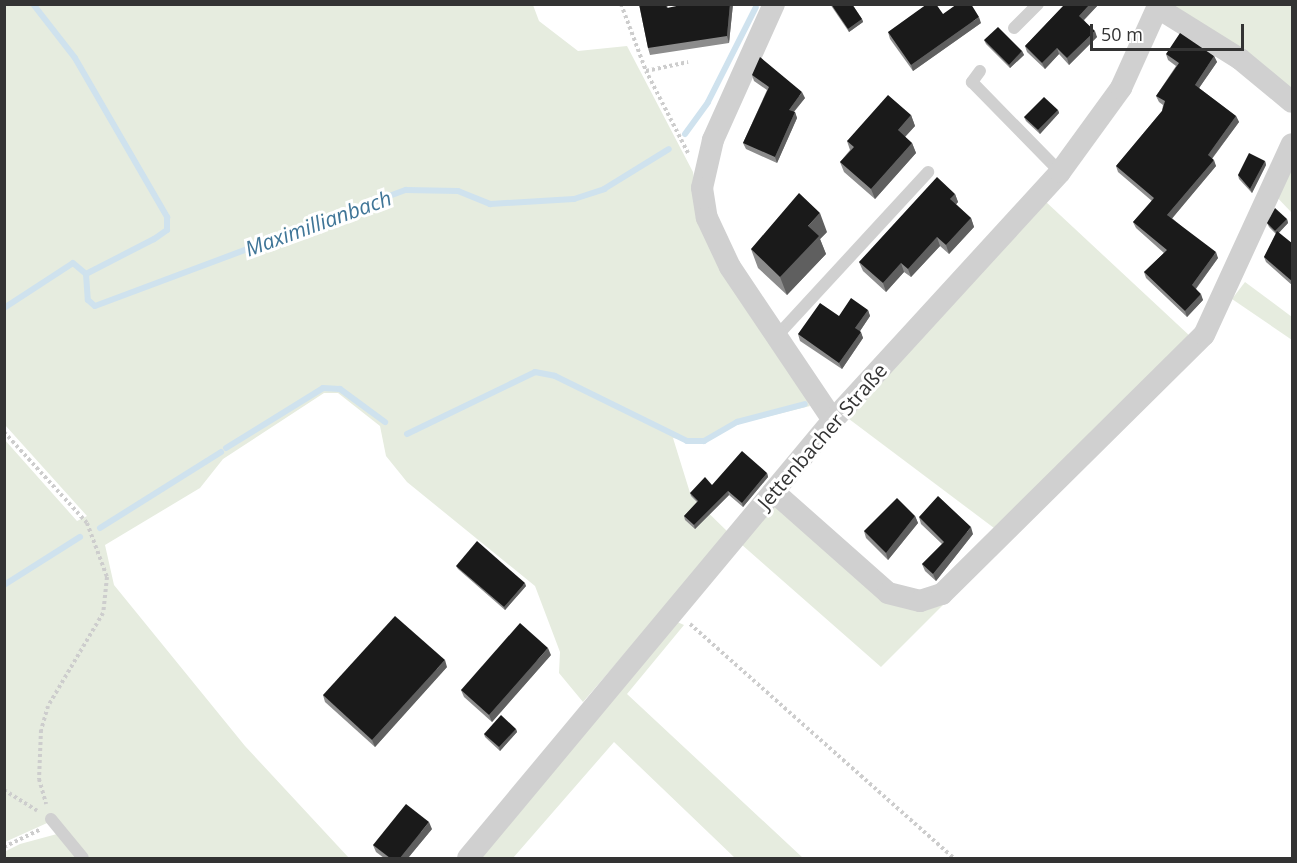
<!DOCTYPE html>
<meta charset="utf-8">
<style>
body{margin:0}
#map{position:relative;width:1297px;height:863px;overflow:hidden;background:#fff;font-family:"Open Sans",sans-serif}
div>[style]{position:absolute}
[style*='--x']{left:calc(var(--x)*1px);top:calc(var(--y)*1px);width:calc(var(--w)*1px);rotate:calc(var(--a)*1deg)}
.green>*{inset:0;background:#e6ecdf}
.stream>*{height:6px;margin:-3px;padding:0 3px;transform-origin:3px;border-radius:3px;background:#cfe2ee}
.path>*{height:4px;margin-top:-2px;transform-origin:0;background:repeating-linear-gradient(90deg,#cdcdcd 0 3px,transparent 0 6px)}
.lane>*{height:12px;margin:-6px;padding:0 6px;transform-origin:6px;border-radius:6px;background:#d0d0d0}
.street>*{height:22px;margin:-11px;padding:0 11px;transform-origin:11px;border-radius:11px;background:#d0d0d0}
.wall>*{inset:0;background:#8c8c8c}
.shaded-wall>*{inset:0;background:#5f5f5f}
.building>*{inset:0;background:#1a1a1a}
span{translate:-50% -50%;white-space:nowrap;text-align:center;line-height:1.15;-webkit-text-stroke:6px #fff;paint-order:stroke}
.street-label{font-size:20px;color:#333}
.water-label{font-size:21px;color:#3f7597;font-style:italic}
.frame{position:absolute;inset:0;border:6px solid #333;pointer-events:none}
.scale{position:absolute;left:1090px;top:24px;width:154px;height:27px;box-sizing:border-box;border:3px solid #333;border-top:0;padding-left:8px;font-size:18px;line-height:21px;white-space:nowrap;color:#333;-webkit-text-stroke:4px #fff;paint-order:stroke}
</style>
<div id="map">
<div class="green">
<div style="clip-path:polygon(5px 4px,533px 5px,539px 21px,578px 51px,627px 46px,693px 172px,696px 191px,810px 406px,738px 424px,705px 443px,673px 438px,691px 496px,729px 533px,583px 702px,559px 673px,560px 652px,535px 586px,407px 482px,386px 456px,380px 426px,338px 393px,324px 393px,223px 459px,200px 488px,105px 545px,114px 585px,245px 746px,349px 858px,86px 858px,56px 819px,5px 842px,4px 439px,77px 521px,87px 516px,5px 425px)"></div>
<div style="clip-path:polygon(1171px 5px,1292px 5px,1292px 95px)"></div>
<div style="clip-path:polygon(1292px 155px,1292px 213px,1271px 191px)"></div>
<div style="clip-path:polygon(1045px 201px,1191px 337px,998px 531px,845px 416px)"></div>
<div style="clip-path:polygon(1245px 282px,1292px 317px,1292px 340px,1232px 299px)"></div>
<div style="clip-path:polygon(775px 504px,881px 597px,950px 598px,881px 667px,741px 544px)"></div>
<div style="clip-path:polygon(675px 621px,684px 625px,627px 694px,803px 858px,735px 858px,614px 742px,513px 858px,477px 858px)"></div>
<div style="clip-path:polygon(57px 834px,77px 858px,5px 858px,4px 852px,20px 844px)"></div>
</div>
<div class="stream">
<div style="--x:33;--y:4;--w:68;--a:52.1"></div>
<div style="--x:75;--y:58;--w:184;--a:59.9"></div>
<div style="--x:167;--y:217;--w:13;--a:90"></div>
<div style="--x:167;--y:230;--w:16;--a:145"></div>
<div style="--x:154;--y:239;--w:76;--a:152.8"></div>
<div style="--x:685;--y:134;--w:39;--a:-54"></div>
<div style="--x:708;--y:102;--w:106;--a:-63.2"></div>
<div style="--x:4;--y:308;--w:82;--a:-33.1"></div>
<div style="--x:73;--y:263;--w:17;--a:40"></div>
<div style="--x:86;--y:274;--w:26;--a:86"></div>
<div style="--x:88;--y:300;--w:9;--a:41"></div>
<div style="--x:95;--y:306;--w:332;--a:-20.5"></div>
<div style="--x:406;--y:190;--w:52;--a:1.1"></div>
<div style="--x:458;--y:191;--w:35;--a:22"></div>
<div style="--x:490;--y:204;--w:84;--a:-3.4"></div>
<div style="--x:574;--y:199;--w:32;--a:-18"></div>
<div style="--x:604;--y:189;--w:76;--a:-31.6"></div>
<div style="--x:407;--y:434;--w:142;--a:-25.8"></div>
<div style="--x:535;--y:372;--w:20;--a:11"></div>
<div style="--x:555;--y:376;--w:147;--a:26.2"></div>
<div style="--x:687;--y:441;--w:17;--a:0"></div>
<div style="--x:704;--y:441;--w:38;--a:-30"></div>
<div style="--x:737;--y:422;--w:70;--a:-14.8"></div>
<div style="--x:226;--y:448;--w:114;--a:-31.7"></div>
<div style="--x:323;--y:388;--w:17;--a:3"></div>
<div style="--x:340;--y:389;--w:56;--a:36.3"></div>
<div style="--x:100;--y:528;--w:143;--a:-32.1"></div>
<div style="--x:4;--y:585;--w:90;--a:-32.3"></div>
</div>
<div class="path">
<div style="--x:621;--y:4;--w:72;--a:69.5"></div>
<div style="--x:688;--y:153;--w:92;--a:-117.1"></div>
<div style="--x:646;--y:71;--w:43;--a:-12.1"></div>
<div style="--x:4;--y:432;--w:123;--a:47.6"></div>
<div style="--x:87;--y:523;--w:58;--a:69.7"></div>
<div style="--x:107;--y:577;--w:36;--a:96"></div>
<div style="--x:103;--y:613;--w:108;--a:120.6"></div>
<div style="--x:48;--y:706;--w:25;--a:106"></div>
<div style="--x:41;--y:730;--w:49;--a:92.3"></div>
<div style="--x:39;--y:779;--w:26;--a:74"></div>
<div style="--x:690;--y:624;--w:353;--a:41.6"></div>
<div style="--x:4;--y:790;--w:39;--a:32"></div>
<div style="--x:4;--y:847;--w:41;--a:-25.9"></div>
</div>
<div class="lane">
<div style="--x:1014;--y:28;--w:34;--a:-45"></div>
<div style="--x:980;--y:71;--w:14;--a:126"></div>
<div style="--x:972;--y:82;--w:126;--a:45.6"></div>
<div style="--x:775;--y:338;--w:226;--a:-47.3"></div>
<div style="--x:51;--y:819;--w:50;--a:50.6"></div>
</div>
<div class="street">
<div style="--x:774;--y:4;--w:149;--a:114.2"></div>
<div style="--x:713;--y:140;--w:49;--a:102.9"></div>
<div style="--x:702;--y:188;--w:30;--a:81"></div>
<div style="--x:707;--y:218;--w:54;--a:64.9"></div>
<div style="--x:730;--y:267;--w:184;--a:56.1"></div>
<div style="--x:1158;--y:8;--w:97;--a:31.9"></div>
<div style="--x:1240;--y:59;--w:67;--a:39.6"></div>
<div style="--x:774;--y:492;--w:152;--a:41.5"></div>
<div style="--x:888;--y:593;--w:33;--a:14"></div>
<div style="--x:920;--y:601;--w:23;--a:-18"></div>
<div style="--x:942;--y:594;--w:368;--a:-44.7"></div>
<div style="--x:1204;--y:335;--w:210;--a:-65.3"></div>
<div style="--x:468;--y:858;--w:570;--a:-50.19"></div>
<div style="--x:833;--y:420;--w:336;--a:-47.5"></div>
<div style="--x:1060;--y:172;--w:104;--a:-54"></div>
<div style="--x:1121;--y:88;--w:92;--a:-65.7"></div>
</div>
<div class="wall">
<div style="clip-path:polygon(639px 4px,667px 4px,668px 8px,733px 4px,729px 43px,650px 55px,648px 48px)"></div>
<div style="clip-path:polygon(830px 4px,852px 4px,862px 19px,863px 22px,849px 32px)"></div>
<div style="clip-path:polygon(1065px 4px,1099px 4px,1084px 20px,1097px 37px,1069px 65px,1059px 54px,1045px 69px,1027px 52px,1025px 46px)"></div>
<div style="clip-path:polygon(943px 14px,981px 23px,913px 71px,890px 39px,888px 32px)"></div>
<div style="clip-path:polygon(984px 40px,1022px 51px,1024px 55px,1010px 68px,986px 44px)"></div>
<div style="clip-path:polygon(1166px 54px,1214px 56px,1217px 62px,1199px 88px,1236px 116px,1239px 122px,1212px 159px,1216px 166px,1172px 218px,1218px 258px,1196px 289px,1203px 300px,1187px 317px,1146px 278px,1144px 272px,1164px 253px,1136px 228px,1133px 222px,1152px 201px,1118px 172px,1116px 166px,1162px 111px,1163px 105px,1159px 102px,1156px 96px,1176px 66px,1168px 60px)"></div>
<div style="clip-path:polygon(752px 75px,805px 98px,794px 112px,795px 112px,797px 118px,777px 163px,746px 149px,743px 143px,767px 90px,754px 81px)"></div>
<div style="clip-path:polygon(1058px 110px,1059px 113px,1040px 134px,1026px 121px,1024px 117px)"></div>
<div style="clip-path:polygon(911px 115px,915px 126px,905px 137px,912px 143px,916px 153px,875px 199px,844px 172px,840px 162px,850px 150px,847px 141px)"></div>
<div style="clip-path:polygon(1265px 161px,1266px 165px,1252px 193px,1239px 179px,1238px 175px)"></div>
<div style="clip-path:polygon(955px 194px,958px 202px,956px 204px,971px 218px,974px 227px,949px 254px,940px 246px,911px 277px,904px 272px,886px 292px,863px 271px,859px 262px)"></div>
<div style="clip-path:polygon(1287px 219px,1288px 223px,1278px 233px,1293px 244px,1293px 286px,1266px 262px,1264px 257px,1276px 234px,1269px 227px,1267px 223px)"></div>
<div style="clip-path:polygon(827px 232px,820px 239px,826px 254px,787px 295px,758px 268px,751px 249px)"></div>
<div style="clip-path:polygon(868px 310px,870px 316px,860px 331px,863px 338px,842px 369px,800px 341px,798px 334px,839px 316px)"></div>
<div style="clip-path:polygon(767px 473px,768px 477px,743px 507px,729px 495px,695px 529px,685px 520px,684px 516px,697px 502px,691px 496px,690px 493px,712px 485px)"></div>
<div style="clip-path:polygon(915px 516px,918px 523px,888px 560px,866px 538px,864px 531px)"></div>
<div style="clip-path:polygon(919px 517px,973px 534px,936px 581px,925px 571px,922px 564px,942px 544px,921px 524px)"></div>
<div style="clip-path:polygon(456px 566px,526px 586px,505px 610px,458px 569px)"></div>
<div style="clip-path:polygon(551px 655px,492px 722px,464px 697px,461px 690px)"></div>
<div style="clip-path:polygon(447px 667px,375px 747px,325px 702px,323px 695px)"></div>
<div style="clip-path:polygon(516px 729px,517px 732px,500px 751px,485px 737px,484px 734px)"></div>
<div style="clip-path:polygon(432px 829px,408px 858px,384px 858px,376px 852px,373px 845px)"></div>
</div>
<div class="shaded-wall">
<div style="clip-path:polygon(730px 4px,733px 4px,729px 43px,727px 36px)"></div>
<div style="clip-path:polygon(1090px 4px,1099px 4px,1082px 22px,1079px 16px)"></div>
<div style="clip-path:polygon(979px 17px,981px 23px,913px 71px,911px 65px)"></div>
<div style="clip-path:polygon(862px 19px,863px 22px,849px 32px,848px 29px)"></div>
<div style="clip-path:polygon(1095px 31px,1097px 37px,1069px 65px,1067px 58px)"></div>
<div style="clip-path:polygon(1057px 48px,1059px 54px,1045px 69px,1042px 63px)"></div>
<div style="clip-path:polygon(1022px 51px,1024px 55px,1010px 68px,1009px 65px)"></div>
<div style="clip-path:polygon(1214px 56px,1217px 62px,1197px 91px,1195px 85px)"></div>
<div style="clip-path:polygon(802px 92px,805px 98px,791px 115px,789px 110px)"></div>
<div style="clip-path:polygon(1058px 110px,1059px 113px,1040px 134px,1038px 130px)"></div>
<div style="clip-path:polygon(795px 112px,797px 118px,777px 163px,775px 157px)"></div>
<div style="clip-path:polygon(911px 115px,915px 126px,902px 140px,898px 130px)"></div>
<div style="clip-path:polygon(1236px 116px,1239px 122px,1210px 161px,1208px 155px)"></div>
<div style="clip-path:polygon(912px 143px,916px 153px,875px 199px,871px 189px)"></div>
<div style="clip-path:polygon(1214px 160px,1216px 166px,1170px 221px,1167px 215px)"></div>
<div style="clip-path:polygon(1265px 161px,1266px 165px,1252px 193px,1250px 189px)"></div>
<div style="clip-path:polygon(955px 194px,958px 202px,953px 208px,950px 199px)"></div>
<div style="clip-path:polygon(820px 213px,827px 232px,820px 239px,826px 254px,787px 295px,780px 277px,808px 226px)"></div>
<div style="clip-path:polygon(971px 218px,974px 227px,949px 254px,946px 245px)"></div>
<div style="clip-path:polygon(1287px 219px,1288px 223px,1277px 235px,1275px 231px)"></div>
<div style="clip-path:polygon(937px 237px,940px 246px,911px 277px,908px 269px)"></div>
<div style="clip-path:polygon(1216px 252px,1218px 258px,1194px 291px,1192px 285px)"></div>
<div style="clip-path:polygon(901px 263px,904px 272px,886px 292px,883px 283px)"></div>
<div style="clip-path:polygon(1201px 294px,1203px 300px,1187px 317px,1185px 311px)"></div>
<div style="clip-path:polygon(868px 310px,870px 316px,858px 334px,855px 328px)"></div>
<div style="clip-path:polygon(861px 332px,863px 338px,842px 369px,839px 363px)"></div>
<div style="clip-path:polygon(767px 473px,768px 477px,743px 507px,742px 503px)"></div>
<div style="clip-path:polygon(728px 491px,729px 495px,695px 529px,694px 525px)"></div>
<div style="clip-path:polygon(915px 516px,918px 523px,888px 560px,886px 553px)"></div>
<div style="clip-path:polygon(971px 527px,973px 534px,936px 581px,933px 574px)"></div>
<div style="clip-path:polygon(525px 583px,526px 586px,505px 610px,504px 607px)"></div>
<div style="clip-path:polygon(548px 648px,551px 655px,492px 722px,489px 715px)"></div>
<div style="clip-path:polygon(445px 660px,447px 667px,375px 747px,372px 740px)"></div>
<div style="clip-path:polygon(516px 729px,517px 732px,500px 751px,499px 747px)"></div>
<div style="clip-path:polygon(429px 822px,432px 829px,408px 858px,400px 858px)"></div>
</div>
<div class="building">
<div style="clip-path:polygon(639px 4px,666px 4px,667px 8px,686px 4px,730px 4px,727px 36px,648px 48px)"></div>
<div style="clip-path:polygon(831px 4px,852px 4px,862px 19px,848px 29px)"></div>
<div style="clip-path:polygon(927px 4px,936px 4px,943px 14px,957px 4px,971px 4px,979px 17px,911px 65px,888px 32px)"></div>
<div style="clip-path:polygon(1065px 4px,1090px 4px,1079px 16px,1095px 31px,1067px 58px,1057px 48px,1042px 63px,1025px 46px)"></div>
<div style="clip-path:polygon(998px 27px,1022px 51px,1009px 65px,984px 40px)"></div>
<div style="clip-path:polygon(1180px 33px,1214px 56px,1195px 85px,1236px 116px,1208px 155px,1214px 160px,1167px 215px,1216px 252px,1192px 285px,1201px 294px,1185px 311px,1144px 272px,1167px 250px,1133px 222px,1154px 198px,1116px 166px,1162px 111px,1165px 101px,1156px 96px,1179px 63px,1166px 54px)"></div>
<div style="clip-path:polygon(760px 57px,802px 92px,789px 110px,795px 112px,775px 157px,743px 143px,769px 87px,752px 75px)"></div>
<div style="clip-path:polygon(888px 95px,911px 115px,898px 130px,912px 143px,871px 189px,840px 162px,854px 147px,847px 141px)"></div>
<div style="clip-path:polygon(1044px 97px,1058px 110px,1038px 130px,1024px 117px)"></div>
<div style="clip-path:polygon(1249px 153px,1265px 161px,1250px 189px,1238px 175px)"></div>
<div style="clip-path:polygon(937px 177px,955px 194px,950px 199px,971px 218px,946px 245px,937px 237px,908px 269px,901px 263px,883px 283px,859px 262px)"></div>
<div style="clip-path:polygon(799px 193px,820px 213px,808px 226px,819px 236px,780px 277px,751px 249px)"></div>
<div style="clip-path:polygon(1275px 208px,1287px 219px,1275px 231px,1267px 223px)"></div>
<div style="clip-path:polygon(1277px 231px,1293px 244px,1293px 282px,1264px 257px)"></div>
<div style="clip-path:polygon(851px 298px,868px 310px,855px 328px,861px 332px,839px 363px,798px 334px,820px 303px,839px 316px)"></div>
<div style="clip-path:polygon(742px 451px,767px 473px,742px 503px,728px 491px,694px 525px,684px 516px,698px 501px,690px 493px,705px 477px,712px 485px)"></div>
<div style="clip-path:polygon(938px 496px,971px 527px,933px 574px,922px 564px,944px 542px,919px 517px)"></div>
<div style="clip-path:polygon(897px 498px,915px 516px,886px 553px,864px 531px)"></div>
<div style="clip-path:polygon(477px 541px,525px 583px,504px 607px,456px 566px)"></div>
<div style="clip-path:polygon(395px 616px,445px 660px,372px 740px,323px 695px)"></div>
<div style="clip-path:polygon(520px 623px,548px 648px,489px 715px,461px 690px)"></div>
<div style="clip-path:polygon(501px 715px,516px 729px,499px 747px,484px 734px)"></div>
<div style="clip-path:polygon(406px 804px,429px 822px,400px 858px,390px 858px,373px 845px)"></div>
</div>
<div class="street-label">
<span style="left:822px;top:436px;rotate:-49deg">Jettenbacher Straße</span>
</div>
<div class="water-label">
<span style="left:318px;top:223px;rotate:-20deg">Maximillianbach</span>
</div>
<div class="frame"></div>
<div class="scale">50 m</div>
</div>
